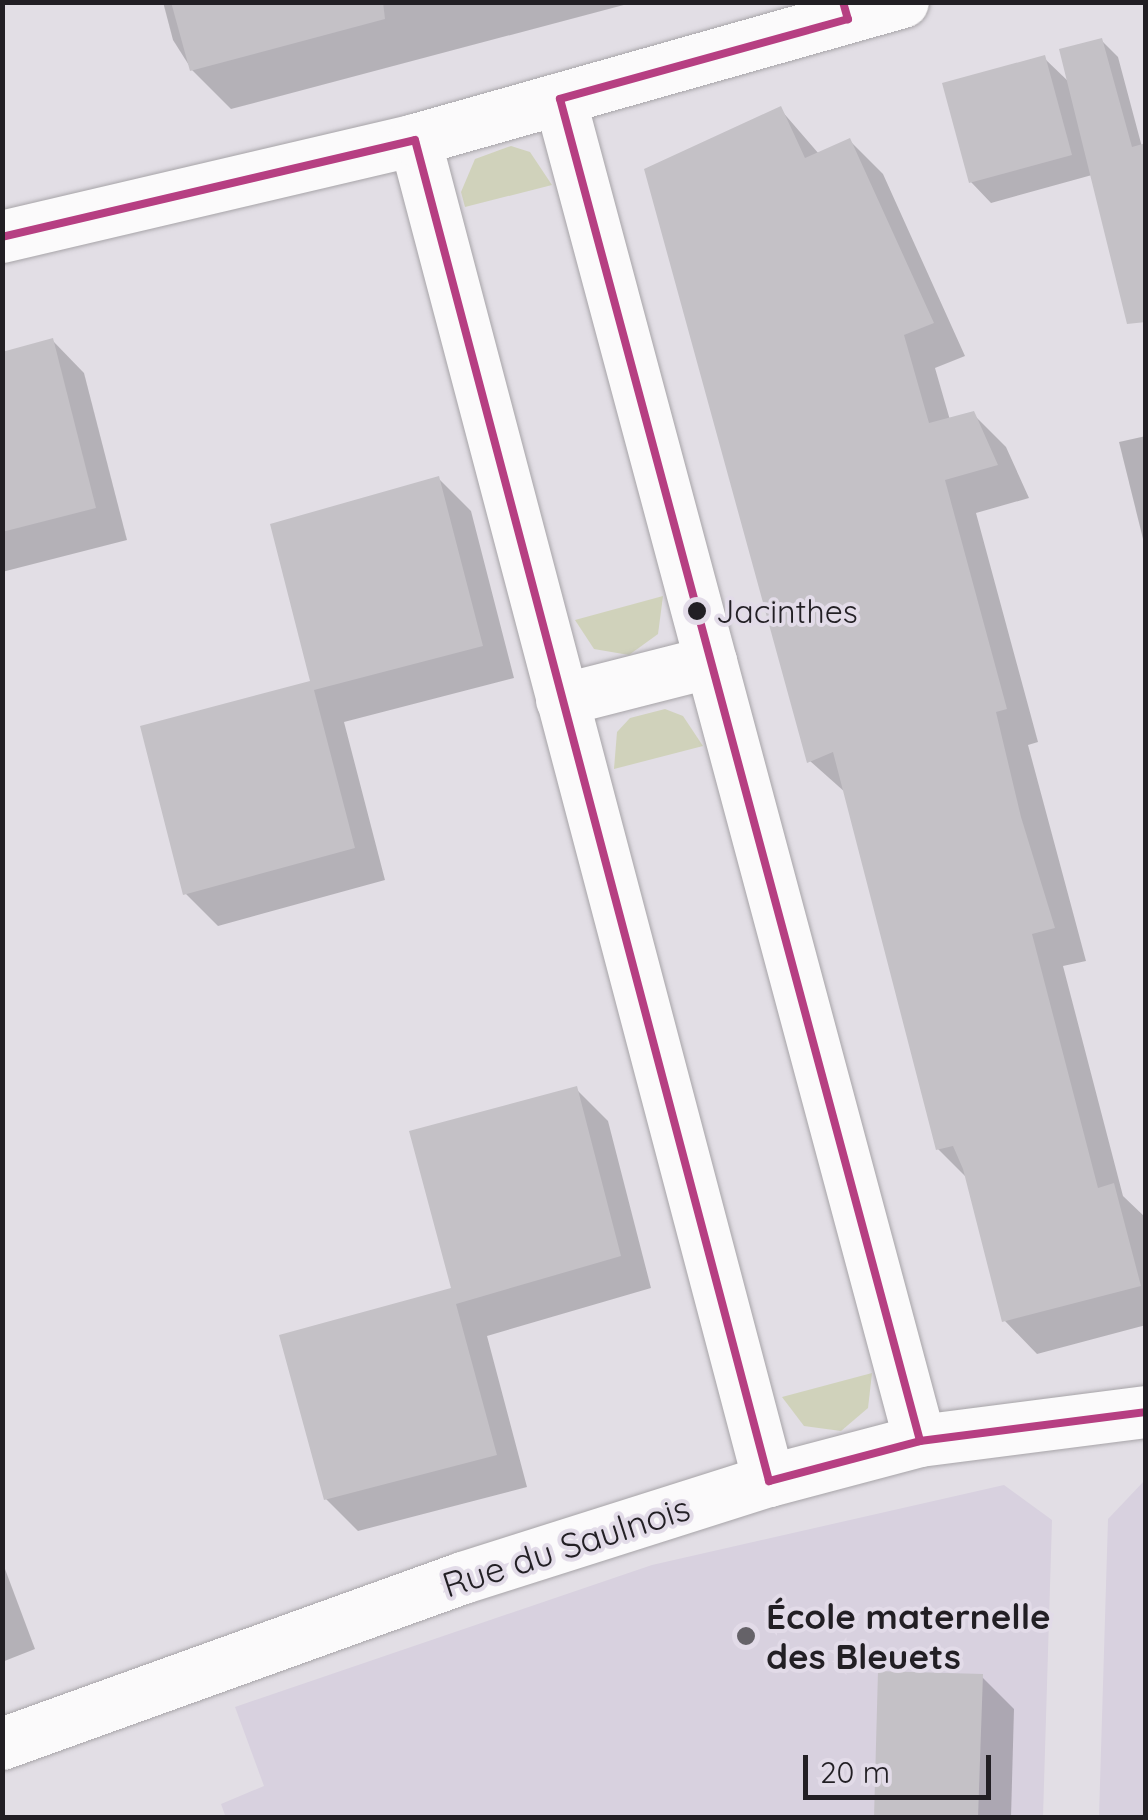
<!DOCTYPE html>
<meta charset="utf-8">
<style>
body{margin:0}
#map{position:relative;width:1148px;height:1820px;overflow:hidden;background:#e2dee5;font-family:Quicksand,sans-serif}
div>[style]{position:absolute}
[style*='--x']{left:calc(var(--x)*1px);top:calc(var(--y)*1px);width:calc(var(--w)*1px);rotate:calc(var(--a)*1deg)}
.built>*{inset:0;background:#d8d1df}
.green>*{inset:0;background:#d0d2bb}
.shadow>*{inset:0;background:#0003}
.building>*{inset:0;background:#c4c1c6}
.roads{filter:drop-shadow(0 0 2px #a7a4a8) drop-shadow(0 0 2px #a7a4a8)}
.street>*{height:52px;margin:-26px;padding:0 26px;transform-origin:26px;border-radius:26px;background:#fbfafb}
.bus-1>*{height:8px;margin:-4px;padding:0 4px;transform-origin:4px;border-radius:4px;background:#b63f82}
.dots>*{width:28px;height:28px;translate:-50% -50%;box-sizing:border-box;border:5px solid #e2dbe8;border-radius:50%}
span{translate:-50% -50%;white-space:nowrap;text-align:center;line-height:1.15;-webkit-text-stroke:8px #e2dbe8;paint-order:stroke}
.bus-label{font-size:32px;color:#221f24}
.left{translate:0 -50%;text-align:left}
.street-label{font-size:35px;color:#221f24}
.poi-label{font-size:35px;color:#221f24;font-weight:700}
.frame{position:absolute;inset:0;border:5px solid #221f24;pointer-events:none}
.scale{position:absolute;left:803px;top:1755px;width:188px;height:45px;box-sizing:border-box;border:5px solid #221f24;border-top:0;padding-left:12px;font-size:30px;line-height:35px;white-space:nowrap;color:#221f24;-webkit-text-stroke:8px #e2dbe8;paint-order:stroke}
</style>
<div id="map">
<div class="built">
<div style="clip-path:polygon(1145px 1480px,1145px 1817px,1099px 1817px,1108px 1519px)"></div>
<div style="clip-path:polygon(1004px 1485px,1052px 1520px,1043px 1817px,226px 1818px,221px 1804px,264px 1786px,235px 1707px,652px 1565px)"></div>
</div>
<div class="green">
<div style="clip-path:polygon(511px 146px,530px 152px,552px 185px,465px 207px,461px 192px,475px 159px)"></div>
<div style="clip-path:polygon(663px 596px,658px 634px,629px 655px,594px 649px,575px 620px)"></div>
<div style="clip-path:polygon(665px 709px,683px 716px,703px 746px,614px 769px,617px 732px,630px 718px)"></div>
<div style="clip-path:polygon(872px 1373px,868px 1408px,841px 1431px,804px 1426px,782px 1397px)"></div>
</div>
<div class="shadow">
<div style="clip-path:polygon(163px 2px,635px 2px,231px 109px,192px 70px,173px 40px)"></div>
<div style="clip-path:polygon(1102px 41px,1118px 57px,1142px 147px,1092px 175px,991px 203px,971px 182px,1044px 58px,1070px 83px)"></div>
<div style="clip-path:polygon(781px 110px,819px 154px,850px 141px,883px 174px,965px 356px,935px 368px,950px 420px,973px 414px,1006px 447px,1029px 498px,976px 513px,1038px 742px,1028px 745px,1086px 961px,1063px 966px,1123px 1196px,1146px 1218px,1146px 1325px,1037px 1354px,1005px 1321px,968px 1179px,938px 1149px,846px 793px,810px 761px)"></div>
<div style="clip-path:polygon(52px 340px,84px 373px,127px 540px,2px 572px,2px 354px)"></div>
<div style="clip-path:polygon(1146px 436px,1146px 551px,1119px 442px)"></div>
<div style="clip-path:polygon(439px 479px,471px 511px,514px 678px,344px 722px,385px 880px,218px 926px,186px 894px)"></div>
<div style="clip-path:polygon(576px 1089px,608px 1121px,651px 1288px,487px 1336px,527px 1487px,358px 1531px,326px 1499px)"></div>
<div style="clip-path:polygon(2px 1561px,35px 1649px,2px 1662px)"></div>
<div style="clip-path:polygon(981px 1676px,1014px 1709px,1011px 1818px,876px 1818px)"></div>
</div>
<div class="building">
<div style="clip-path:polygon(171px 2px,383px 2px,385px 19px,190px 71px)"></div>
<div style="clip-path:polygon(1102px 38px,1132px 147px,1146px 143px,1146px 322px,1127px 324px,1059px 49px)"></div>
<div style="clip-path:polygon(1045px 55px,1072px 155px,969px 183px,942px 83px)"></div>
<div style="clip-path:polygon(781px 106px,805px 158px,850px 138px,934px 323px,904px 335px,929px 423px,974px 411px,998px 465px,945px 480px,1007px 709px,996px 712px,1021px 817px,1055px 928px,1032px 934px,1098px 1188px,1114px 1183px,1141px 1286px,1002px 1322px,963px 1169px,953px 1146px,936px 1150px,833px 752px,807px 763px,644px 169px)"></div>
<div style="clip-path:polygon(53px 338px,96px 508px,2px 532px,2px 352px)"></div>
<div style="clip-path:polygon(439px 476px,483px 646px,314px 690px,355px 848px,183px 895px,140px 726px,310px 681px,270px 524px)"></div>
<div style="clip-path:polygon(577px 1086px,621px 1256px,456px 1304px,497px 1455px,324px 1500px,279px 1335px,451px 1288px,409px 1131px)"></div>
<div style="clip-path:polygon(878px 1671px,983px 1674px,978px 1818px,874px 1818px)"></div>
</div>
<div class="roads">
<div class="street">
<div style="--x:560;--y:99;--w:1389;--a:74.98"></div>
<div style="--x:415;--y:140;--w:1387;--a:75.21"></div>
<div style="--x:2;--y:237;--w:424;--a:-13.2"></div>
<div style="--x:415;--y:140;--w:507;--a:-15.79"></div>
<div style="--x:562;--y:700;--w:154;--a:-14.3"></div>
<div style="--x:2;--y:1744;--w:490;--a:-19.8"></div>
<div style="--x:463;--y:1578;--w:321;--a:-17.6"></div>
<div style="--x:769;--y:1481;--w:156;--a:-14.8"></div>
<div style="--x:920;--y:1441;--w:228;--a:-7.3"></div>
</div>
</div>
<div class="bus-1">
<div style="--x:843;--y:2;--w:18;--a:74"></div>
<div style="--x:848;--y:19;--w:299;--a:164.5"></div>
<div style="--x:560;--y:99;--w:1389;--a:74.98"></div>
<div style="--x:2;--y:237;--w:424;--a:-13.2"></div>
<div style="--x:415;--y:140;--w:1387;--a:75.21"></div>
<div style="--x:769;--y:1481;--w:156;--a:-14.8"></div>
<div style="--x:920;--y:1441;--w:228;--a:-7.3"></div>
</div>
<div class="dots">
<div style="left:697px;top:611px;background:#221f24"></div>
<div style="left:746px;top:1636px;background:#656268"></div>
</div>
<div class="bus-label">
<span class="left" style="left:716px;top:611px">Jacinthes</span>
</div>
<div class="street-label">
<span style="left:566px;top:1546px;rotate:-18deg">Rue du Saulnois</span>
</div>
<div class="poi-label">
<span class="left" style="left:766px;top:1636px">École maternelle<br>des Bleuets</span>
</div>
<div class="frame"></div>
<div class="scale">20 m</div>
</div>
